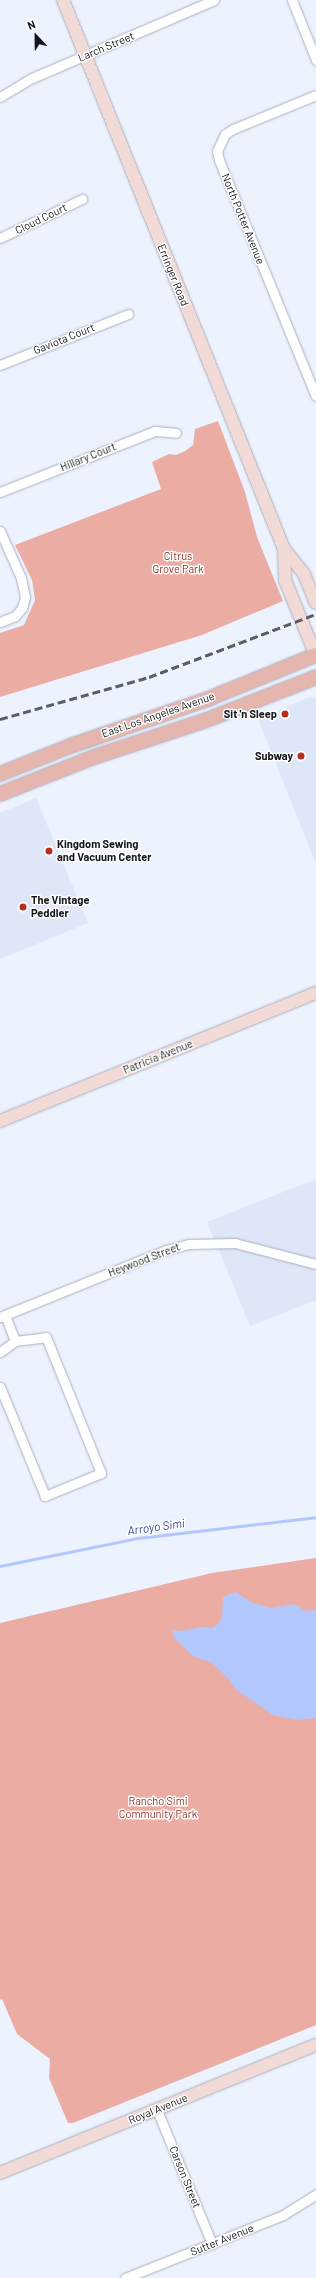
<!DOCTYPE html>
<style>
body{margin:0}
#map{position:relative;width:316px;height:2278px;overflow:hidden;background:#edf2ff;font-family:Barlow,sans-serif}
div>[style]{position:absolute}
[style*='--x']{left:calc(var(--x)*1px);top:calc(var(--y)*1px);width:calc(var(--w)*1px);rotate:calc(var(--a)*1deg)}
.built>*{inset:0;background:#dee6f8}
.green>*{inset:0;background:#ebada3}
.water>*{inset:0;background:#b2c7fd}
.stream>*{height:3px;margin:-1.5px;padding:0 1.5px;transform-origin:1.5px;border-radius:1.5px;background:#b2c7fd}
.roads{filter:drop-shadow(0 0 1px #aaafbb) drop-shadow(0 0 1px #aaafbb)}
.street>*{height:9px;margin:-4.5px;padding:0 4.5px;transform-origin:4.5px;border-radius:4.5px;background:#fff}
.secondary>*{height:12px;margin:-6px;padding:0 6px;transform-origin:6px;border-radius:6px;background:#f2dad6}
.primary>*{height:14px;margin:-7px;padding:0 7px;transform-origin:7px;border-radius:7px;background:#e4b6ae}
.rail>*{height:3px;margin-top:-1.5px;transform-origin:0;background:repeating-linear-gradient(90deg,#5a5d64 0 8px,transparent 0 12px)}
.dots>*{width:11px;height:11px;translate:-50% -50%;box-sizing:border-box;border:2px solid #fff;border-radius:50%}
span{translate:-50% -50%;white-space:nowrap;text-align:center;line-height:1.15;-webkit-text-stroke:3px #fff;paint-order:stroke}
.street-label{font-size:11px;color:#14161a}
.park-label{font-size:11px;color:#903227}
.poi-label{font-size:11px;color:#14161a;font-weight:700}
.right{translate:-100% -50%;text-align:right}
.left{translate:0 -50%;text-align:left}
.water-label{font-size:12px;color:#354c9a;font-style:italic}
.north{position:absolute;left:16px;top:16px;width:40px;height:40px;-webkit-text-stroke:3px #fff;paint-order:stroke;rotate:338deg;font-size:11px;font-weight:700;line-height:16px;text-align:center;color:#14161a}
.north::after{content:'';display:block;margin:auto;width:14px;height:18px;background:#14161a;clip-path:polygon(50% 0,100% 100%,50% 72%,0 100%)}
</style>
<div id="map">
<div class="built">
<div style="clip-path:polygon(316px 697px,316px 864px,258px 719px,307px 698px)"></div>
<div style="clip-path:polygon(36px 798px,88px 923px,0 959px,0 813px)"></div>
<div style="clip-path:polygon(316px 1179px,316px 1300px,250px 1326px,207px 1222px)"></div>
</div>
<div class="green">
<div style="clip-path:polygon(218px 421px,245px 492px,257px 537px,283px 601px,202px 635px,0 697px,0 633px,24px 625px,35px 600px,32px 580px,15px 545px,161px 489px,152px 462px,169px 454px,176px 455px,185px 451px,193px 445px,195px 429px)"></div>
<div style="clip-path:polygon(316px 1558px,316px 2025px,73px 2123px,68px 2123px,49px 2078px,50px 2059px,17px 2034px,2px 1999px,0 2000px,0 1623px,212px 1573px)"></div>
</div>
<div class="water">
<div style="clip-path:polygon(235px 1592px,253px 1603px,272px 1608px,294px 1604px,306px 1611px,316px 1610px,316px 1718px,297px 1720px,273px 1715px,235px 1689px,230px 1680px,212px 1663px,193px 1656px,174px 1638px,173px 1630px,180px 1631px,201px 1627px,212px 1628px,217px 1625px,222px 1617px,223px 1597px)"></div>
</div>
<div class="stream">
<div style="--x:0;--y:1566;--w:141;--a:-11.5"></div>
<div style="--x:138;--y:1538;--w:179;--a:-6.7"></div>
</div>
<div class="roads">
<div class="street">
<div style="--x:292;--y:0;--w:65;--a:68.2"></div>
<div style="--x:316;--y:95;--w:90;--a:157.7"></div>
<div style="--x:233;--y:129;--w:9;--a:148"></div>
<div style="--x:225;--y:134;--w:19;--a:115"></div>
<div style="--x:217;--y:151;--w:9;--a:77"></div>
<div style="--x:219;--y:160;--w:255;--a:67.7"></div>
<div style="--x:0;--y:97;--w:37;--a:-31"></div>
<div style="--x:32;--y:78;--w:198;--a:-23.2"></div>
<div style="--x:0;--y:238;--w:91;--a:-25.4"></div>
<div style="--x:0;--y:365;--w:138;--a:-21.7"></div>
<div style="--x:0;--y:492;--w:167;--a:-21.5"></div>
<div style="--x:155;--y:431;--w:21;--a:5"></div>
<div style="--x:0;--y:531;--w:51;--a:65.9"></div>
<div style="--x:21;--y:578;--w:19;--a:78"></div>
<div style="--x:25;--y:597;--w:11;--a:105"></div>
<div style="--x:22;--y:608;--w:11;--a:131"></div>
<div style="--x:15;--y:616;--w:16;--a:158"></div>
<div style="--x:5;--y:1315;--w:28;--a:69"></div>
<div style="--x:0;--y:1317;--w:179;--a:-22"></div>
<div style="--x:166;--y:1250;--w:24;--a:-15"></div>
<div style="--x:189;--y:1244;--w:46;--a:-1.2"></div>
<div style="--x:235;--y:1243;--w:84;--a:14.5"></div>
<div style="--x:0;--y:1352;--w:19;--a:-36"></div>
<div style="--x:15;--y:1341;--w:31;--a:-7"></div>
<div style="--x:46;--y:1337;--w:147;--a:68"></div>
<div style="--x:101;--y:1473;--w:61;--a:157.7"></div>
<div style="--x:45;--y:1496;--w:118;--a:-112.4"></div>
<div style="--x:157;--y:2110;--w:145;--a:67.7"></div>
<div style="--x:125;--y:2278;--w:170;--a:-21.7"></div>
<div style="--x:283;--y:2215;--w:39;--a:-32"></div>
</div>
<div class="secondary">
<div style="--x:63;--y:0;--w:592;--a:68.07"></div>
<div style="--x:284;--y:549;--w:32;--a:51"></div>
<div style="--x:304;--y:574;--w:31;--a:68"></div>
<div style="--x:284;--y:549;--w:31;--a:88"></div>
<div style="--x:285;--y:580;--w:82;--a:67.8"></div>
<div style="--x:0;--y:1121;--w:341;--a:-22.1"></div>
<div style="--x:0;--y:2173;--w:341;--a:-22.1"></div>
</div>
<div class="primary">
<div style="--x:0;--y:774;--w:79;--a:-21.7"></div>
<div style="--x:73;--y:745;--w:143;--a:-18.8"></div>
<div style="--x:208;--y:699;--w:117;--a:-22.2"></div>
<div style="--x:0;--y:794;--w:101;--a:-21.5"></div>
<div style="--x:94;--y:757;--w:116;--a:-18.1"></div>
<div style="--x:204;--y:721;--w:120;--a:-21.4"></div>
</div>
</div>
<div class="rail">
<div style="--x:0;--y:719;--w:155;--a:-15.7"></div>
<div style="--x:149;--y:677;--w:178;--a:-20.7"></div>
</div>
<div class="dots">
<div style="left:285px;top:714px;background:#b92c1f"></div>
<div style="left:301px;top:756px;background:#b92c1f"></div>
<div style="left:49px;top:851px;background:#b92c1f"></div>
<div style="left:23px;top:907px;background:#b92c1f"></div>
</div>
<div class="street-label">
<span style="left:106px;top:47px;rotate:-23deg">Larch Street</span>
<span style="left:41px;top:219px;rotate:-26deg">Cloud Court</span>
<span style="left:243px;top:219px;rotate:68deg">North Potter Avenue</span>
<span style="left:173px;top:275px;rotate:68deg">Erringer Road</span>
<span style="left:64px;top:339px;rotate:-22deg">Gaviota Court</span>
<span style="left:88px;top:457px;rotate:-22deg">Hillary Court</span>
<span style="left:158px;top:715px;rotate:-19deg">East Los Angeles Avenue</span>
<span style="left:158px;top:1057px;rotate:-22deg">Patricia Avenue</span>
<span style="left:144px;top:1260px;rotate:-21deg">Heywood Street</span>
<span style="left:158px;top:2109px;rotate:-22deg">Royal Avenue</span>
<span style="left:185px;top:2177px;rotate:68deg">Carson Street</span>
<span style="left:222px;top:2240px;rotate:-22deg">Sutter Avenue</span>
</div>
<div class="park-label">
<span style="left:178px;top:563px">Citrus<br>Grove Park</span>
<span style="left:158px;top:1808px">Rancho Simi<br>Community Park</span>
</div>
<div class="poi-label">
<span class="right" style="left:277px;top:714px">Sit 'n Sleep</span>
<span class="right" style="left:293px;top:756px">Subway</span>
<span class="left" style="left:57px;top:851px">Kingdom Sewing<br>and Vacuum Center</span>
<span class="left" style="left:31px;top:907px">The Vintage<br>Peddler</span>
</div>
<div class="water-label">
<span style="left:156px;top:1527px;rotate:-8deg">Arroyo Simi</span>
</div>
<div class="north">N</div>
</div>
